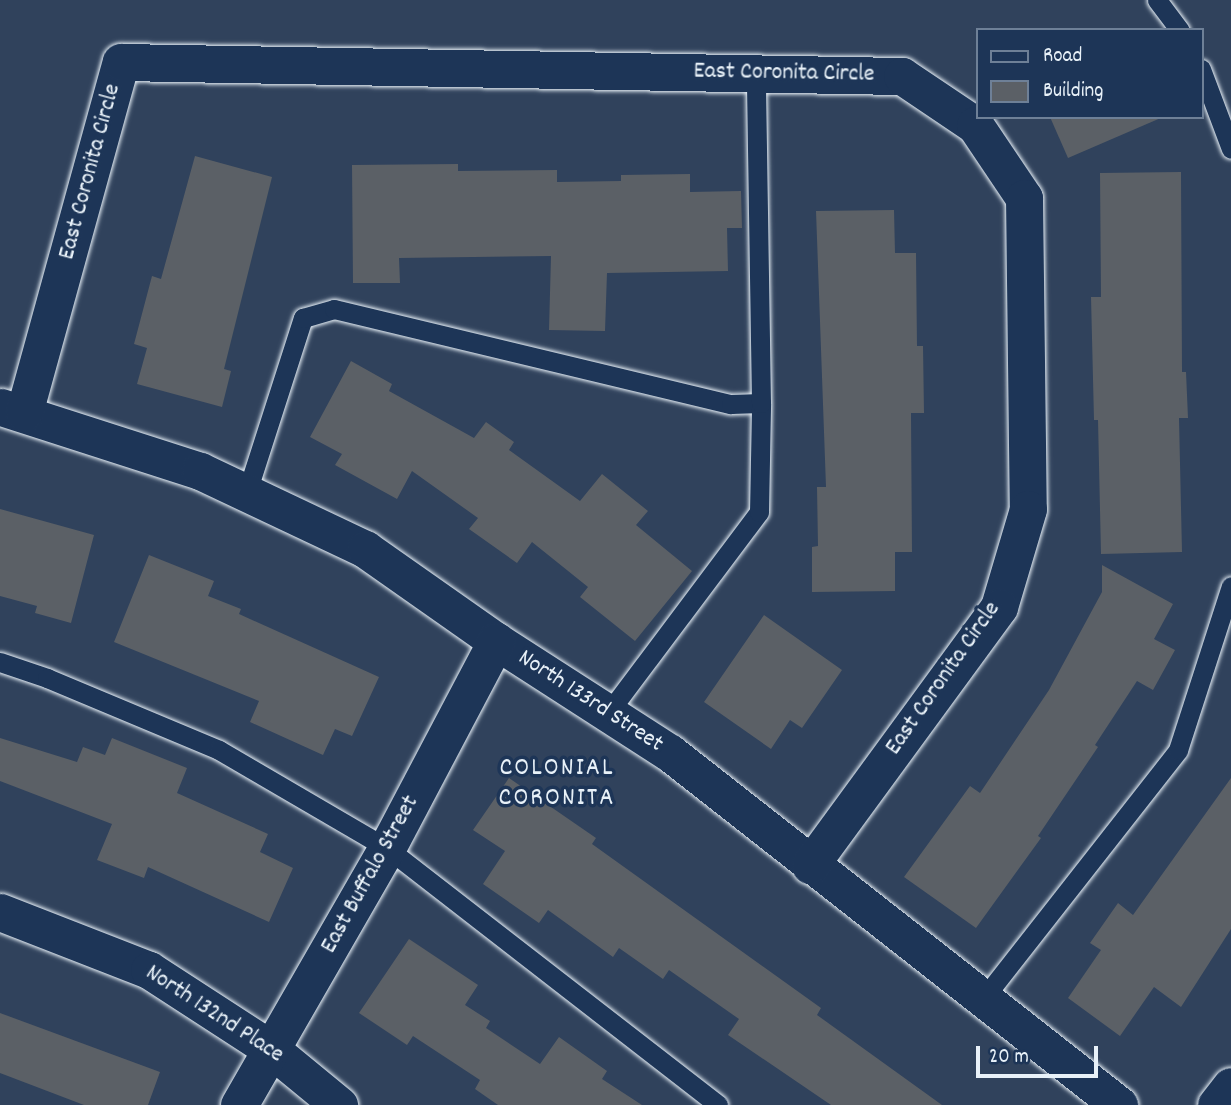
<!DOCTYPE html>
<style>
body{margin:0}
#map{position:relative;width:1231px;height:1105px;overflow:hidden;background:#30425c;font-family:Dekko,sans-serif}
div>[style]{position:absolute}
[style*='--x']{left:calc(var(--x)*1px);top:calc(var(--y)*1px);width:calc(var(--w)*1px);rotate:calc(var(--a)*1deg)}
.building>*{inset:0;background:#5b6066}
.roads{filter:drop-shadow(0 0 2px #e8f1f8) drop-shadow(0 0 2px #e8f1f8)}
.service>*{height:19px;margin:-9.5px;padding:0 9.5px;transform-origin:9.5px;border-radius:9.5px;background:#1d3557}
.minor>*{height:37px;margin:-18.5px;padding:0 18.5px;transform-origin:18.5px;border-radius:18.5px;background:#1d3557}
span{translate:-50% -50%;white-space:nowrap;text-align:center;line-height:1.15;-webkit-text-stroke:7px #1d3557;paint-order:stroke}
.street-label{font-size:24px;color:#e8f1f8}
.neighbourhood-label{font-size:26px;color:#e8f1f8;letter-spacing:2px}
.legend{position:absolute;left:976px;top:28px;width:228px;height:91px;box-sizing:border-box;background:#1d3557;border:2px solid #6e8097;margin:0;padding:9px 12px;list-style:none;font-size:21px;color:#e8f1f8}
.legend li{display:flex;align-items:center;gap:14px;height:35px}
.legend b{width:35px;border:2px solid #6e8097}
.scale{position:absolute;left:976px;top:1046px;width:122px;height:32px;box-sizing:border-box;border:4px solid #e8f1f8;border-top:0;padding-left:9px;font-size:21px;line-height:24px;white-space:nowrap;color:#e8f1f8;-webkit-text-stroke:5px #1d3557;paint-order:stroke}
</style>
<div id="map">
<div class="building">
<div style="clip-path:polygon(1050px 117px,1163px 117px,1068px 158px)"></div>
<div style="clip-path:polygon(195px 156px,272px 177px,224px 369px,231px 371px,222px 407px,137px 384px,147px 348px,134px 344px,152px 276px,161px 279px)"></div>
<div style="clip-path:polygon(458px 164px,458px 171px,557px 170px,557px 182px,621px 181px,621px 175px,690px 174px,690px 192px,741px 191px,742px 228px,727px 228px,728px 271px,607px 273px,605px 331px,549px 330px,551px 256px,399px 258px,400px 283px,353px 283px,352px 165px)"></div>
<div style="clip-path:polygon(1181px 172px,1182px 372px,1186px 372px,1188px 418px,1179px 418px,1182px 552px,1101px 554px,1098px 420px,1094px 420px,1091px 297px,1101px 297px,1100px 173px)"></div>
<div style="clip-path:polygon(894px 210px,895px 253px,916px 253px,917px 346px,923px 346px,924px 413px,911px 413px,912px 552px,895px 552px,895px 591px,812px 592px,812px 547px,818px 546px,817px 487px,826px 487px,816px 211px)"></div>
<div style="clip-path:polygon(351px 361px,392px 384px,389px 391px,474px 438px,486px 422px,514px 442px,509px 450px,580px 501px,602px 474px,648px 511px,636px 525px,692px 571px,635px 641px,580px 597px,588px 587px,532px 542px,517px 563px,469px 529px,478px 518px,412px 471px,397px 499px,335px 465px,342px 454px,310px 437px)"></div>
<div style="clip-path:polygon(0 509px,94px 535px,71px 623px,35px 613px,37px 606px,0 596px)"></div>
<div style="clip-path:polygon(149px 555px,214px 581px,208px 596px,241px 609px,239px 614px,379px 677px,352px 736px,335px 729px,323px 755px,250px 722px,259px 701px,114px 642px)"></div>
<div style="clip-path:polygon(1102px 565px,1173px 604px,1154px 639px,1175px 650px,1153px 690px,1137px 681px,1095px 745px,1098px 747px,1038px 836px,1041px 838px,976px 928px,904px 877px,970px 786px,980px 793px,1049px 690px,1102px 592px)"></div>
<div style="clip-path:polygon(764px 615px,842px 670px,802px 728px,790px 720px,771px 749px,704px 702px)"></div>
<div style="clip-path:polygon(0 738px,77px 762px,83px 747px,105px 755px,112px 738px,187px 768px,177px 793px,268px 834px,260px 852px,293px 868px,269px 922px,148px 867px,144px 878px,97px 860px,112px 824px,0 781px)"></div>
<div style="clip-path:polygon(509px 778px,596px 838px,592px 844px,821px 1008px,817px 1015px,942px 1105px,831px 1105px,728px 1035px,739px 1019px,669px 970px,663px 979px,619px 948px,613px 957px,548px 910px,539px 923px,483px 884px,505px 851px,473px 830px)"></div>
<div style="clip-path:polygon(1231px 778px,1231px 929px,1181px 1007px,1154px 987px,1120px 1036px,1068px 998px,1101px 950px,1090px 943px,1118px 903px,1133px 915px)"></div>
<div style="clip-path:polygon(409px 939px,478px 985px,465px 1005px,490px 1021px,486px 1028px,540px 1064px,559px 1037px,607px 1071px,602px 1079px,642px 1105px,498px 1105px,475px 1089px,480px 1080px,413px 1036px,407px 1045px,359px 1013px)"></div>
<div style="clip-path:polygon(0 1013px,160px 1072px,148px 1105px,84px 1105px,0 1073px)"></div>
</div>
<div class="roads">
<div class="service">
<div style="--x:1157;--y:0;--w:38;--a:53"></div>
<div style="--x:1201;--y:69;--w:85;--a:69.4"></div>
<div style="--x:247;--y:492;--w:183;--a:-72.2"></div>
<div style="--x:303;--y:318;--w:32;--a:-16"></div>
<div style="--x:334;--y:309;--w:408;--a:13.5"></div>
<div style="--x:731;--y:404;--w:30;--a:-2"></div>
<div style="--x:0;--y:662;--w:50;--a:18.8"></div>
<div style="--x:47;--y:678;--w:186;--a:22.7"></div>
<div style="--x:219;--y:750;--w:194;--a:30.3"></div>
<div style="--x:387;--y:848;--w:419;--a:37.8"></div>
<div style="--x:608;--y:713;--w:251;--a:-53.1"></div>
<div style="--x:759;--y:512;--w:109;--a:-88.9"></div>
<div style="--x:761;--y:403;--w:330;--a:-90.9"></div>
<div style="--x:983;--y:999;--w:316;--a:-51.9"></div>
<div style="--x:1178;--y:750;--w:172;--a:-72.1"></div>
</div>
<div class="minor">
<div style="--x:1;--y:407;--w:209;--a:17.8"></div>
<div style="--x:200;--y:471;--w:183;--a:25.3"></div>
<div style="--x:365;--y:549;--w:160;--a:35.1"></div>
<div style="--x:496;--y:641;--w:207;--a:32.8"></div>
<div style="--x:670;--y:753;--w:571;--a:38.1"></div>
<div style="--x:24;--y:413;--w:364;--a:-74.6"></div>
<div style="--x:121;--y:62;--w:781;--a:1.03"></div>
<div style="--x:902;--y:76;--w:88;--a:33.9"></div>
<div style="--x:975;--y:125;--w:88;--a:56.1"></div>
<div style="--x:1024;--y:198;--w:311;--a:89.3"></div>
<div style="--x:1028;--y:509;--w:102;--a:106.5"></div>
<div style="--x:999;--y:607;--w:320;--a:126.2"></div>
<div style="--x:0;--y:912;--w:160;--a:21.3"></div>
<div style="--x:149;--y:970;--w:147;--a:33"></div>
<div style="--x:272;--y:1050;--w:87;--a:39.4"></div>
<div style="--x:239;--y:1105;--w:297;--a:-60.1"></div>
<div style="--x:387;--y:848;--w:234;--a:-62.2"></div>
<div style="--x:1216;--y:1105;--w:24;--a:-52"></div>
</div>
</div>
<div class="street-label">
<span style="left:784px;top:74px;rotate:1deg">East Coronita Circle</span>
<span style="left:91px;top:172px;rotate:-75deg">East Coronita Circle</span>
<span style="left:944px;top:679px;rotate:-55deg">East Coronita Circle</span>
<span style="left:590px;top:702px;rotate:33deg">North 133rd Street</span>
<span style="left:371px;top:875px;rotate:-61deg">East Buffalo Street</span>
<span style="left:214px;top:1015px;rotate:33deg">North 132nd Place</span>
</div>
<div class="neighbourhood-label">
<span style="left:557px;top:784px">COLONIAL<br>CORONITA</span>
</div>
<ul class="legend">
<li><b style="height:9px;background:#1d3557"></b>Road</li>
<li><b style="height:19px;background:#5b6066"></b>Building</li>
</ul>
<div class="scale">20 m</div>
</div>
